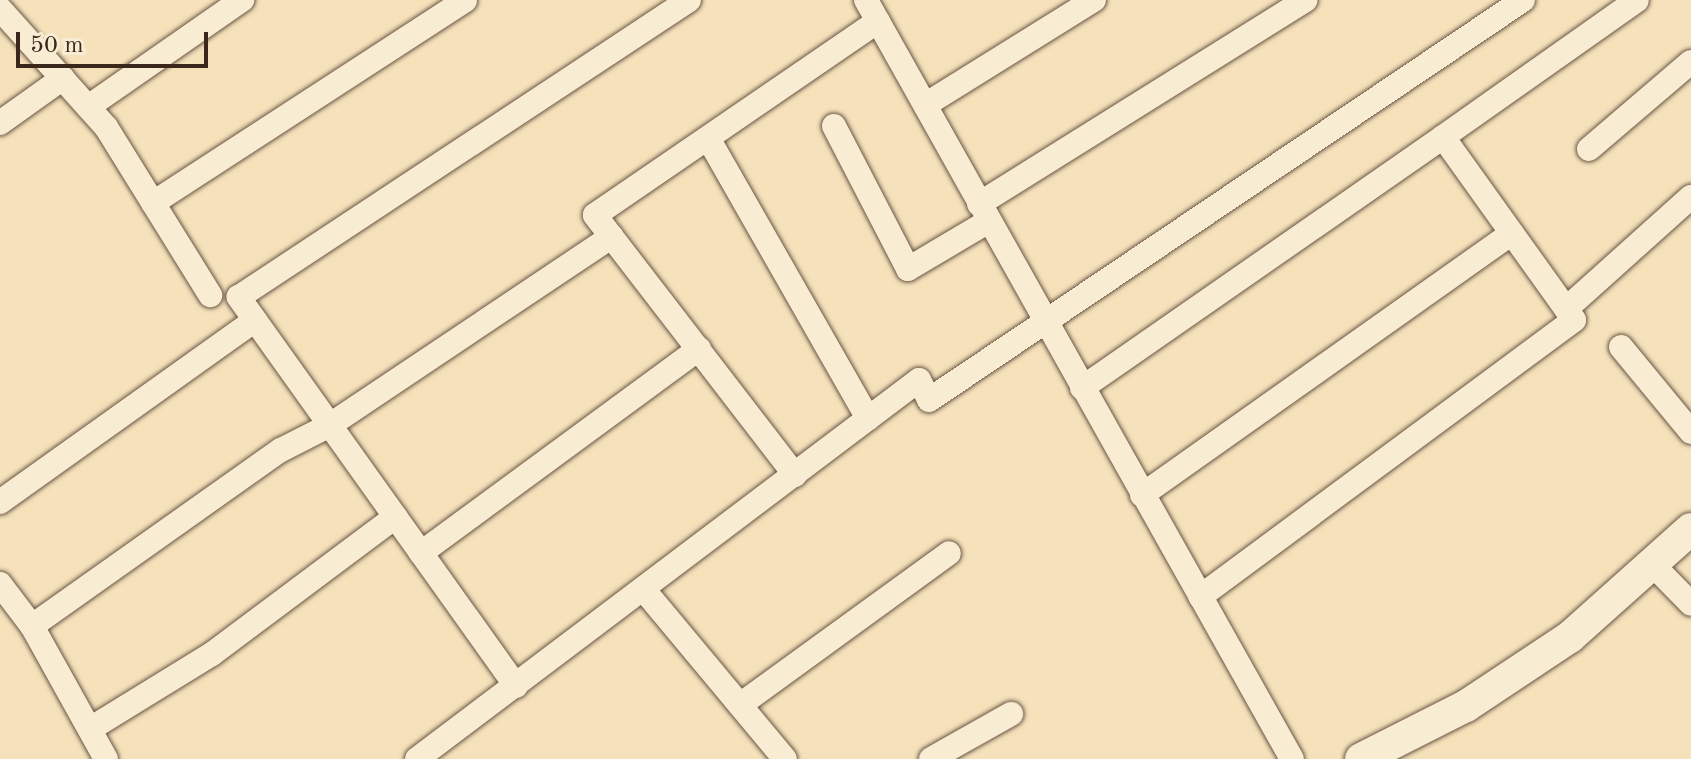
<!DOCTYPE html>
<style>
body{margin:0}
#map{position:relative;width:1691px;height:759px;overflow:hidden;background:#f5e2bb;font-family:"Old Standard TT",serif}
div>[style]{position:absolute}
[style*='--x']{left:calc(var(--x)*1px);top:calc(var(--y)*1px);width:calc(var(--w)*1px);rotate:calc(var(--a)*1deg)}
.roads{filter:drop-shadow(0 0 2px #6a5544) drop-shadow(0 0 2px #6a5544)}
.street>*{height:24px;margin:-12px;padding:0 12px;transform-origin:12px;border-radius:12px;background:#f8ecd3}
.secondary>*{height:32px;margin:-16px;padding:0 16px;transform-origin:16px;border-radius:16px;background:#f8ecd3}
span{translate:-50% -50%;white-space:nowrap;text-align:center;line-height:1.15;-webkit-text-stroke:6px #f8ecd3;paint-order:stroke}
.scale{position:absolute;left:16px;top:32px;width:192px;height:36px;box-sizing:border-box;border:4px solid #3b261c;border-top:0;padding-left:10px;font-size:24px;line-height:28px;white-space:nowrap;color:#3b261c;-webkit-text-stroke:6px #f8ecd3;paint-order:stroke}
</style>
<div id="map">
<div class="roads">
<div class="street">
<div style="--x:866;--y:0;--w:870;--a:60.7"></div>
<div style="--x:0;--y:9;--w:159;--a:48.1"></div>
<div style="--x:106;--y:127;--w:198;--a:58.2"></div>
<div style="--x:925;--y:105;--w:199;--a:-31.9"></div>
<div style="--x:88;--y:107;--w:188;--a:-34.8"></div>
<div style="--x:0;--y:123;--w:77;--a:-35.5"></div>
<div style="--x:834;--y:126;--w:161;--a:62.6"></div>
<div style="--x:908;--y:269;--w:94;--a:-30.7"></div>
<div style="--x:1443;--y:137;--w:237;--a:-35.2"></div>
<div style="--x:708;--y:138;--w:323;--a:60.3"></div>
<div style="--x:1589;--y:149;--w:134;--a:-40.5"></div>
<div style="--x:153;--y:203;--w:372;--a:-33"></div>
<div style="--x:979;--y:204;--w:385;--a:-32"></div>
<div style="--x:1566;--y:309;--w:168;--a:-41.9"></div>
<div style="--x:1621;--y:347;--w:110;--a:50.5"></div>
<div style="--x:1082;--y:388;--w:440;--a:-34.8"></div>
<div style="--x:1443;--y:137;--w:225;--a:54.4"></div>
<div style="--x:1574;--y:320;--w:465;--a:143.5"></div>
<div style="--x:795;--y:475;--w:328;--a:-127.6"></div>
<div style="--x:595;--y:215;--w:343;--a:-34.4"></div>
<div style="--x:1142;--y:495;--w:453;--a:-35.3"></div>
<div style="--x:0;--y:502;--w:313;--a:-35.5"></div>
<div style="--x:421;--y:553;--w:345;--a:-36.3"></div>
<div style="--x:1653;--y:565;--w:54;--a:45.7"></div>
<div style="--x:0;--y:584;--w:53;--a:52.7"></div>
<div style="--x:32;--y:626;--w:152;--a:60.9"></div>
<div style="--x:644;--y:590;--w:220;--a:50.2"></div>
<div style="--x:32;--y:626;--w:305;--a:-35.3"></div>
<div style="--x:281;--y:450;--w:55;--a:-27"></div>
<div style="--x:330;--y:425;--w:339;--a:-33.8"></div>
<div style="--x:516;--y:686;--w:478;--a:-125.5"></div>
<div style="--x:239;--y:297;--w:539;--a:-33.42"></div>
<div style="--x:740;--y:705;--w:258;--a:-36"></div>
<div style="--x:90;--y:729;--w:143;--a:-31.6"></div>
<div style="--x:212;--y:654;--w:229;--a:-36.8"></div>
<div style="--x:417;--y:759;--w:629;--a:-37.05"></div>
<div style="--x:919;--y:380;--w:22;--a:63"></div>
<div style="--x:929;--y:400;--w:716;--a:-33.96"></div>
<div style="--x:931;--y:759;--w:92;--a:-29.4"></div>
</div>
<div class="secondary">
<div style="--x:1361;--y:759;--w:118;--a:-26.8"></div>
<div style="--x:1466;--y:706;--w:125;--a:-33.6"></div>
<div style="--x:1570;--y:637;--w:162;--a:-41.8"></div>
</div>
</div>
<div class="scale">50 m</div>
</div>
